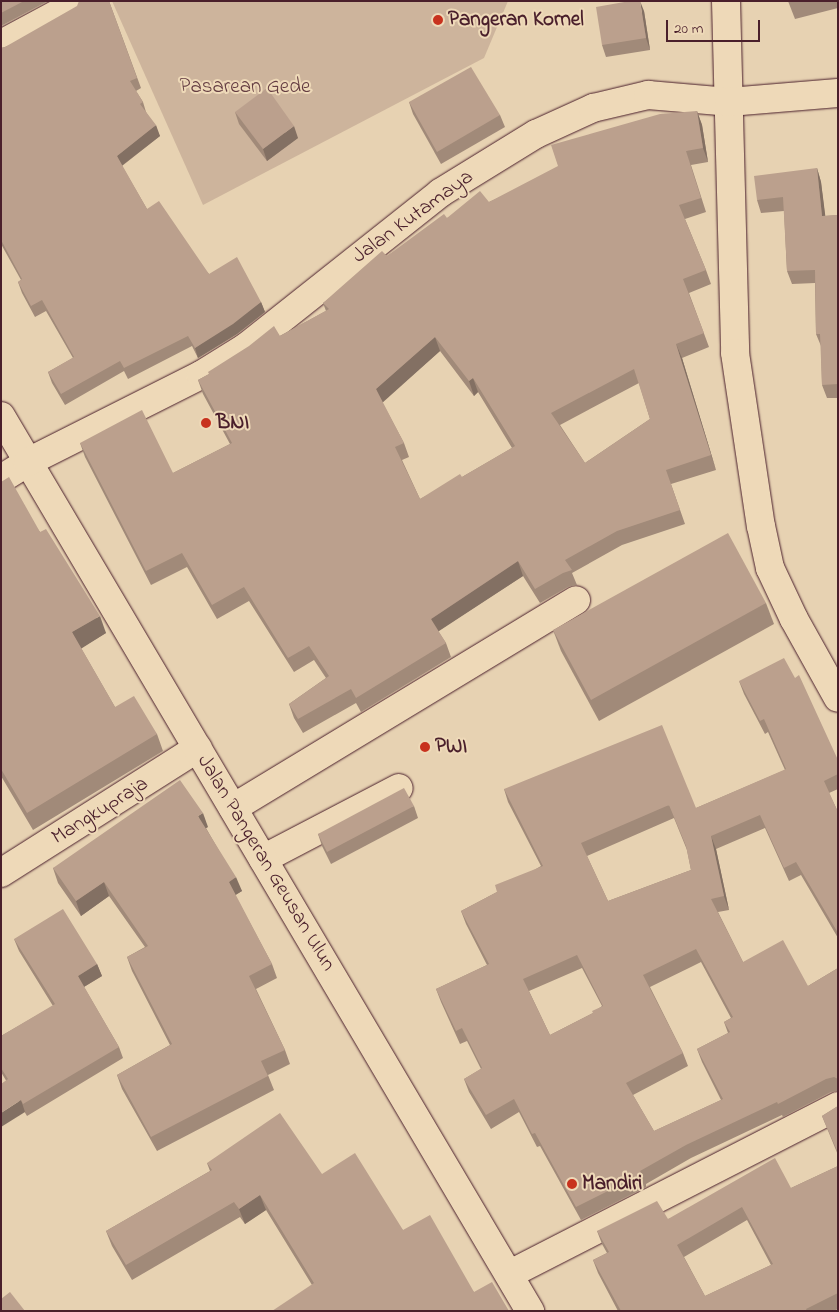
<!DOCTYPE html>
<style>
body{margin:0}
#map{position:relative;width:839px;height:1312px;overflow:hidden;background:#e7d2b2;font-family:"Indie Flower",sans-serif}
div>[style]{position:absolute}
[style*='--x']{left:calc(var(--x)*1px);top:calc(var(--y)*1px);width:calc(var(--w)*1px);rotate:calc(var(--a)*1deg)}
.green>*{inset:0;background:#cdb49c}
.roads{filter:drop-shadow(0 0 1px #4a1f2b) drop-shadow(0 0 1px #4a1f2b)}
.minor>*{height:28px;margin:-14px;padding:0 14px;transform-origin:14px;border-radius:14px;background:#eed9b8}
.major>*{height:28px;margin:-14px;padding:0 14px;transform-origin:14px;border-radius:14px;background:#eed9b8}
.wall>*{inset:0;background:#a18a79}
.shaded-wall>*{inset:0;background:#837063}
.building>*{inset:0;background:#bba08d}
.dots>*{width:14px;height:14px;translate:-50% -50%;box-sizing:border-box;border:2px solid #eed9b8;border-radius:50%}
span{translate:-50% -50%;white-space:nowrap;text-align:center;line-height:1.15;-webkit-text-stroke:4px #eed9b8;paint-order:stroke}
.poi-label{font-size:21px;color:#4a1f2b;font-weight:700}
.left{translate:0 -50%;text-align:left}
.park-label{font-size:21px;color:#643d42}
.street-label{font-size:21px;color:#4a1f2b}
.frame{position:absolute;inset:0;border:2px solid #4a1f2b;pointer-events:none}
.scale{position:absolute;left:666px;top:20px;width:94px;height:22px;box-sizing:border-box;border:2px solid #4a1f2b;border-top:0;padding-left:6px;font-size:15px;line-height:18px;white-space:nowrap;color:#4a1f2b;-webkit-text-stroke:4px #eed9b8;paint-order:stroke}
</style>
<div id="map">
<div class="green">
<div style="clip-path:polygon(112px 1px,508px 1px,484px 58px,203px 205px)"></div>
</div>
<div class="roads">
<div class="minor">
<div style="--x:726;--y:1;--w:352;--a:88.5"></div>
<div style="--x:735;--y:353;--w:175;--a:81.5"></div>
<div style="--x:761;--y:526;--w:43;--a:77.9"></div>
<div style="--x:770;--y:568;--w:56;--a:64.8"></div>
<div style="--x:794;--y:619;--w:90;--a:60.9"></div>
<div style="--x:1;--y:44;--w:76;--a:-28.2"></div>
<div style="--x:68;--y:8;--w:8;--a:-113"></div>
<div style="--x:1;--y:479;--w:32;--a:-32"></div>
<div style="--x:233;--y:808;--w:401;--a:-31.2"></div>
<div style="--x:263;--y:859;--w:153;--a:-27.6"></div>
<div style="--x:1;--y:873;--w:233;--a:-32.4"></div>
<div style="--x:510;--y:1274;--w:369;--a:-27.1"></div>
</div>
<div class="major">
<div style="--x:1;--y:416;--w:1040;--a:59.41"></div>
<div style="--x:28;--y:462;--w:194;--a:-26.7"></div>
<div style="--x:201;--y:375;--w:53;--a:-31.9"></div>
<div style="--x:246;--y:347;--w:248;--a:-38.4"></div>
<div style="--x:440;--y:193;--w:113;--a:-31.6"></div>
<div style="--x:536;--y:134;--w:63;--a:-24.5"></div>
<div style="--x:593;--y:108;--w:57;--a:-13.3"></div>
<div style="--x:648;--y:95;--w:81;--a:4.9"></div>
<div style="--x:729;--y:102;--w:109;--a:-4.7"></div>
</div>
</div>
<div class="wall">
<div style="clip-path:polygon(1px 1px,48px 1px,1px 26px)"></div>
<div style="clip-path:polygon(109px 1px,141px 88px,136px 91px,143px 102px,146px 112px,160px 136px,122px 166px,147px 209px,209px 274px,261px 302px,265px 312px,237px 334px,198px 358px,192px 346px,128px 379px,124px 371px,65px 405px,52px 383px,48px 372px,73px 358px,46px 311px,35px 317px,22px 293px,18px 282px,21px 280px,1px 244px,1px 48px,5px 47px)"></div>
<div style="clip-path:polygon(788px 1px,838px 1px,838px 8px,795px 19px)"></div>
<div style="clip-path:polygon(644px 11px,650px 50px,606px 57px,602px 45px)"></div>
<div style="clip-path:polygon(409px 102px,500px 115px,505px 127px,441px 164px,413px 114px)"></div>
<div style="clip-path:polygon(evenodd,697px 111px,702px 125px,708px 162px,691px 165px,706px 212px,685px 219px,706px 270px,711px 284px,689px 293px,709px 347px,682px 358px,716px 470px,671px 484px,685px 524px,622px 545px,572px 573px,577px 585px,568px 587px,540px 603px,523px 576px,438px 631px,446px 643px,451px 657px,361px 712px,356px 703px,303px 733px,294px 718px,289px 704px,326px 678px,314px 660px,294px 672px,249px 601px,217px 619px,187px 567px,151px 585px,85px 457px,80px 443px,173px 473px,230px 444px,203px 394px,198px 380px,326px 311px,323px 303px,387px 256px,447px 218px,489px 202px,697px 111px,440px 351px,474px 396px,478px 392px,512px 448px,462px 477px,420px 499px,402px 460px,409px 457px,404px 443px,382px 402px,440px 351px,697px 111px,639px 383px,650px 419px,585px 463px,560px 425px,639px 383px)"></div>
<div style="clip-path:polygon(235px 112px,298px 138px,267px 161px,239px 124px)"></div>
<div style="clip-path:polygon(817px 168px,821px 182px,825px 216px,838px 215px,838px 398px,827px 398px,822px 385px,821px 346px,816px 334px,815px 283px,792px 284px,787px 271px,784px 211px,761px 213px,757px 200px)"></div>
<div style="clip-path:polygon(1px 482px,40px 532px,106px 633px,81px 648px,115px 707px,157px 734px,163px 751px,33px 830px,1px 776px)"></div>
<div style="clip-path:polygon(766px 603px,774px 624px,599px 721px,561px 651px,553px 630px)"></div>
<div style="clip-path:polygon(evenodd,739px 681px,838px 760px,838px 789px,829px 793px,838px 812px,838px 938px,801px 875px,789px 881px,765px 828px,716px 849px,729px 910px,718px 912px,743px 962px,808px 986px,838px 968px,838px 1091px,831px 1092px,783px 1117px,782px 1115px,691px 1158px,646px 1184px,646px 1187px,581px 1220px,540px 1146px,537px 1147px,519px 1112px,491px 1129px,469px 1092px,464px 1079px,481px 1069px,467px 1041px,460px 1044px,441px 1002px,436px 989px,487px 965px,466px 924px,461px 911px,497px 892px,541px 866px,508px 802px,504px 789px,696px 808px,785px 770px,768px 732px,765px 734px,744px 694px,739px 681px,674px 818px,687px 850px,691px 870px,608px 901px,587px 856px,674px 818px,739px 681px,701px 962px,731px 1018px,724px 1022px,728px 1033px,697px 1049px,702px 1062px,721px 1100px,654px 1131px,633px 1095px,688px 1066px,683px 1053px,650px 987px,701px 962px,739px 681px,582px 968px,602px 1006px,593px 1013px,550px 1035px,529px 991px,582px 968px)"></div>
<div style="clip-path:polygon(414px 806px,418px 818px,331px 864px,322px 846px,318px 834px)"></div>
<div style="clip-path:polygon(208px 827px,206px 828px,242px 891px,235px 895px,272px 964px,277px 978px,256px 989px,285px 1050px,290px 1064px,268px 1075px,274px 1090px,157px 1151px,122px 1089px,117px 1075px,170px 1045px,132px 971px,127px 957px,145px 947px,109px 896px,81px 916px,58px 883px,53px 868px)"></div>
<div style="clip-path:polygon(14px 939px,97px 964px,102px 976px,84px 987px,119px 1047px,123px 1058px,27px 1116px,1px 1072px,1px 1036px,53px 1006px,19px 951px)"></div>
<div style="clip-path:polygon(838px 1106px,838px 1155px,822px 1116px)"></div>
<div style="clip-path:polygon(207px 1163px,322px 1174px,403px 1230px,474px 1292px,509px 1311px,312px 1285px,266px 1210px,245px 1224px,240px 1217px,132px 1280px,112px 1246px,106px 1231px,210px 1171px)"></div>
<div style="clip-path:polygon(evenodd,838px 1166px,838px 1309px,834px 1311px,618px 1311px,598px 1273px,593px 1260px,607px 1253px,602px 1244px,597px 1231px,668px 1219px,791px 1188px,838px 1166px,747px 1220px,771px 1265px,705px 1296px,684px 1257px,747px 1220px)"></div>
</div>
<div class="shaded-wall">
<div style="clip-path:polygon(640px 1px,644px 11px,650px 50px,646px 38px)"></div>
<div style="clip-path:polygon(697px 111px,702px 125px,708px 162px,703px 148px)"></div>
<div style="clip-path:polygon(156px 125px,160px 136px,120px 167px,117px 156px)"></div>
<div style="clip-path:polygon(294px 126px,298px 138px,267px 161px,263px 149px)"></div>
<div style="clip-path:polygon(817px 168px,821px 182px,827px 229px,822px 216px)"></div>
<div style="clip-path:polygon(261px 302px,265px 312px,237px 334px,198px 358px,195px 348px)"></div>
<div style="clip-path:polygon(435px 337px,440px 351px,381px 404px,376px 389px)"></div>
<div style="clip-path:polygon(676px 344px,682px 358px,716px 470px,711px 455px)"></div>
<div style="clip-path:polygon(473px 378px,478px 392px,474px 396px,469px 381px)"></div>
<div style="clip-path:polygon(518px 561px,523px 576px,436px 633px,431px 619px)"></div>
<div style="clip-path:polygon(100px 616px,106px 633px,79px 650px,72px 632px)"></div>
<div style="clip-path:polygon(203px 813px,208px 827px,203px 830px,198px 816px)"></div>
<div style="clip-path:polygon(711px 836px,716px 849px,729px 910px,724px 896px)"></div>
<div style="clip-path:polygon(236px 877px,242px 891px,234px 896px,229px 882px)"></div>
<div style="clip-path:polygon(104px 882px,109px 896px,81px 916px,76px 901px)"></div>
<div style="clip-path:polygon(97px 964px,102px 976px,82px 988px,78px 976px)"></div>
<div style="clip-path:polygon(21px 1100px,25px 1112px,1px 1127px,1px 1113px)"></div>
<div style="clip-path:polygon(260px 1195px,266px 1210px,245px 1224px,239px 1209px)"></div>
</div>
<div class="building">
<div style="clip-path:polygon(1px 1px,24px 1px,1px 13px)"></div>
<div style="clip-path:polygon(79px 1px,109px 1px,137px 78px,130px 81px,143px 102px,140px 104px,156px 125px,117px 156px,147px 209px,159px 201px,209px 274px,237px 257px,261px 302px,233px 324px,195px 348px,188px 336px,124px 368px,120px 361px,61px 394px,48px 372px,74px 357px,42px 300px,31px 306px,18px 282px,22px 279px,1px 240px,1px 73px,2px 73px,1px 71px,1px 48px,5px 47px,77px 6px)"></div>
<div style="clip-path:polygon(630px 1px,640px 1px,646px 38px,602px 45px,596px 7px)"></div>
<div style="clip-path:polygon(471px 67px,500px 115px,437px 152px,409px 102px)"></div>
<div style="clip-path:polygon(267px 88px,294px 126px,263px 149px,235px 112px)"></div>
<div style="clip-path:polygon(evenodd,697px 111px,703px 148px,686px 151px,701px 198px,679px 205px,706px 270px,683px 279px,704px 333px,676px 344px,711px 455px,666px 470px,680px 510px,617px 531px,565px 560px,572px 570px,563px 573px,535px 589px,518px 561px,431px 619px,446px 643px,356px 698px,351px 689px,298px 719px,289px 704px,329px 676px,309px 646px,288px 658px,244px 587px,212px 605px,182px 553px,146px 571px,80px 443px,142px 410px,173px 473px,232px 443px,198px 380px,209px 374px,208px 372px,249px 346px,274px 326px,280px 336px,329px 309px,323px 303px,382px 251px,387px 256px,444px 214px,447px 218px,480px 191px,489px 202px,558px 166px,551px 145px,660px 114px,697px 111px,435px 337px,469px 381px,473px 378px,515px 446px,462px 477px,460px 474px,420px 499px,395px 447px,404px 443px,376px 389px,435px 337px,697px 111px,634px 369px,650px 419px,585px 463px,551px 413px,634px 369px)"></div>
<div style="clip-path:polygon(817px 168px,822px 216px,838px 215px,838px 384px,822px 385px,820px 334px,816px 334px,815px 270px,787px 271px,783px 197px,757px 200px,754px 176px)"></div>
<div style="clip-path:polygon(9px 477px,40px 532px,46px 529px,100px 616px,72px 632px,115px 707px,134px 696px,157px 734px,27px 813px,1px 769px,1px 482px)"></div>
<div style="clip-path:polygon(728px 533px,766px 603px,591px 700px,553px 630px)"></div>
<div style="clip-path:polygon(evenodd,784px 658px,795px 678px,799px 675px,838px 760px,838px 774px,824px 781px,838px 812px,838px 933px,796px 862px,784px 868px,760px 815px,711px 836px,724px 896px,711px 899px,743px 962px,783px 940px,808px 986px,838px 968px,838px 1079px,834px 1077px,826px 1079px,778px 1104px,777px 1102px,686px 1145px,640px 1171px,642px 1174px,576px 1207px,535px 1133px,532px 1134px,514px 1099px,486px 1115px,464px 1079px,482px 1068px,462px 1028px,456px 1031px,436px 989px,489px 964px,461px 911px,497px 892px,495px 885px,543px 866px,504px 789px,662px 725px,696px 808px,786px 769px,764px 719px,760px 721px,739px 681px,784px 658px,669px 805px,686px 846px,691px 870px,608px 901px,581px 843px,669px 805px,784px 658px,696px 949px,733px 1017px,724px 1022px,730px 1032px,697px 1049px,723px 1099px,654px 1131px,626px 1083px,683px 1053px,643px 975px,696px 949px,784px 658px,577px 955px,603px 1006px,592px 1011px,593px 1013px,550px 1035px,523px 979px,577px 955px)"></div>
<div style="clip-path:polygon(180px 780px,203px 813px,198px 816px,236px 877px,229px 882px,272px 964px,249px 976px,285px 1050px,261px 1061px,268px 1076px,151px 1137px,117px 1075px,172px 1044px,127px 957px,148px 946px,104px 882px,76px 901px,53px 868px)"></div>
<div style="clip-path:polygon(404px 788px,414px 806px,327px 852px,318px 834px)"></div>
<div style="clip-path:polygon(63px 909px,97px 964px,78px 976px,119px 1047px,23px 1104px,21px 1100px,1px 1113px,1px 1084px,8px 1079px,1px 1068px,1px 1036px,55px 1004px,14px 939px)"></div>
<div style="clip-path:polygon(838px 1106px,838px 1153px,822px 1116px)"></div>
<div style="clip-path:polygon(280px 1113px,322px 1174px,355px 1153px,403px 1230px,430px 1215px,474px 1292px,492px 1282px,509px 1311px,272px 1311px,314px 1283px,260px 1195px,239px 1209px,234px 1202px,126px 1265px,106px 1231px,212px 1170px,207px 1163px)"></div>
<div style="clip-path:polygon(evenodd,775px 1158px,791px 1188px,838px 1166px,838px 1293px,806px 1309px,807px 1311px,621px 1311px,593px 1260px,609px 1252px,597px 1231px,657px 1201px,668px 1219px,775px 1158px,742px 1207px,773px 1264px,705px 1296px,677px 1245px,742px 1207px)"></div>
<div style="clip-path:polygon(10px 1292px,25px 1311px,1px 1311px,1px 1299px)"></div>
</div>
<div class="dots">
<div style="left:438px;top:20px;background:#c8321e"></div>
<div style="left:206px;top:423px;background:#c8321e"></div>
<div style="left:425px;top:747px;background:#c8321e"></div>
<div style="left:572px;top:1184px;background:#c8321e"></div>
</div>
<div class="poi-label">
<span class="left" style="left:448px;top:20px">Pangeran Kornel</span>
<span class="left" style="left:216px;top:423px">BNI</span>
<span class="left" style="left:435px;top:747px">PWI</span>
<span class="left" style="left:582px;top:1184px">Mandiri</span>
</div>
<div class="park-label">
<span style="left:245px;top:87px">Pasarean Gede</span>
</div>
<div class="street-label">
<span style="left:413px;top:217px;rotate:-36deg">Jalan Kutamaya</span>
<span style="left:100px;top:811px;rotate:-32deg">Mangkupraja</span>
<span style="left:266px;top:863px;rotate:59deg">Jalan Pangeran Geusan Ulun</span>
</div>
<div class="frame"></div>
<div class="scale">20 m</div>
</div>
